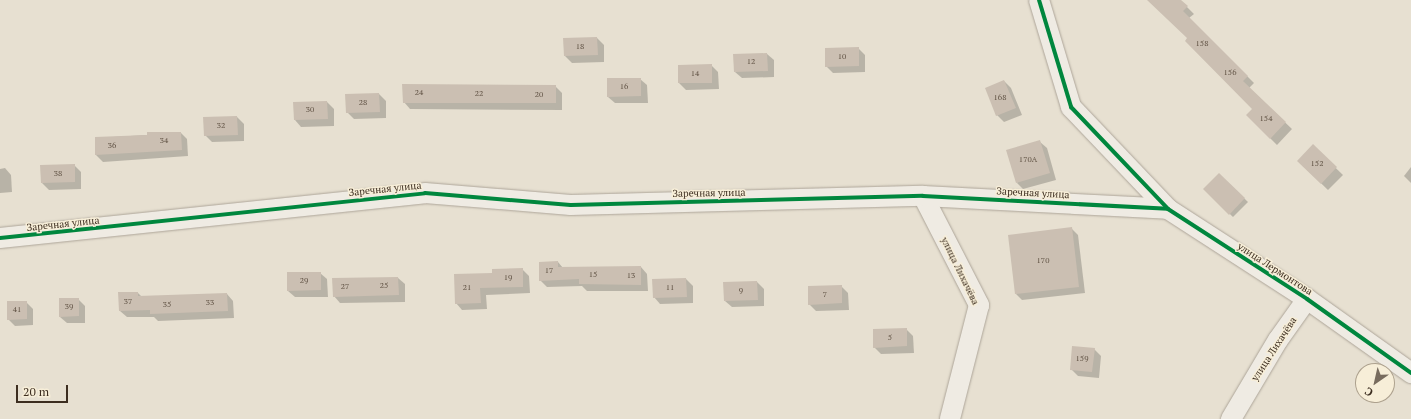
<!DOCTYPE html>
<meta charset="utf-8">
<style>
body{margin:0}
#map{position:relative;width:1411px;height:419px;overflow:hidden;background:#e7e0d1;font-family:"PT Serif",serif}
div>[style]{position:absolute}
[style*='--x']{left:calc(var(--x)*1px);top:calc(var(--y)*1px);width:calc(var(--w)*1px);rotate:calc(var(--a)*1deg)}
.shadow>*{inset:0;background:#0003}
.building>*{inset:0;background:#cbbfb2}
.roads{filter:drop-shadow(0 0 1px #ada599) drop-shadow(0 0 1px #ada599)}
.minor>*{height:20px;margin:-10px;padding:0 10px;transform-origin:10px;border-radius:10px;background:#efebe3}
.cycleway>*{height:4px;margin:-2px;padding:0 2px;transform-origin:2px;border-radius:2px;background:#00873e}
span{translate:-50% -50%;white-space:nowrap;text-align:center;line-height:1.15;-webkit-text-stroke:3px #f7eed8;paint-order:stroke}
.number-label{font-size:8px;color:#605244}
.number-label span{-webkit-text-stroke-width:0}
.street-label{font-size:10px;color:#3d2e20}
.north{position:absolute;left:1355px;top:363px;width:40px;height:40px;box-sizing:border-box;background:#f7eed8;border:1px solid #ada18e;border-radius:50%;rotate:214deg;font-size:11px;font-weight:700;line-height:16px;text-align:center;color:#3d2e20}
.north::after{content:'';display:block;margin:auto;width:14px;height:18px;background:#786c5e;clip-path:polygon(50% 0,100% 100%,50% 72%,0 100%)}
.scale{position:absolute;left:16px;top:385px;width:52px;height:18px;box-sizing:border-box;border:2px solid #3d2e20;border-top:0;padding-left:5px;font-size:12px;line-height:14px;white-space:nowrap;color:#3d2e20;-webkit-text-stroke:3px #f7eed8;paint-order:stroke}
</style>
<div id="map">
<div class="shadow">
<div style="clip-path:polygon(1149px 0,1180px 0,1194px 14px,1189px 18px,1254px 83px,1249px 88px,1292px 129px,1277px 145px,1247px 115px,1253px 109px,1189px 38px)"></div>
<div style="clip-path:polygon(597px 38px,604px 45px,604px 62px,572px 63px,565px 56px)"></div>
<div style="clip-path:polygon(858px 48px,865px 55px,865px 72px,833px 73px,826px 66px)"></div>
<div style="clip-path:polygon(767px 54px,774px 60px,774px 77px,742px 78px,735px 72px)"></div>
<div style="clip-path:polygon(711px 65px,718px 72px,719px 89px,686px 90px,679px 83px,679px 66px)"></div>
<div style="clip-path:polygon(640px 79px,647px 85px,648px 103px,615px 103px,608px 97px)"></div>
<div style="clip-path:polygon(1004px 81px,1011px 88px,1022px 115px,1004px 122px,997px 115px)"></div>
<div style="clip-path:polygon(555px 86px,562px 93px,562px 110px,410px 109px,404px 102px)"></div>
<div style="clip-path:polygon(379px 94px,386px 101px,386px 118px,354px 119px,347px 112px)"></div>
<div style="clip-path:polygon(327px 102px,334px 109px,334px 126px,301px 127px,295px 120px)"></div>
<div style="clip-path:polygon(237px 117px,244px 124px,244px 141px,212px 142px,205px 135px)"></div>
<div style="clip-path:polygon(181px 133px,187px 139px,188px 156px,103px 162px,96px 155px,96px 138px)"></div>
<div style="clip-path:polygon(1040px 142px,1047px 148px,1056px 180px,1023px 189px,1017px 183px)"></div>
<div style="clip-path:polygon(1313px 146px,1343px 175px,1328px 190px,1298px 161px)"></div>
<div style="clip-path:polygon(74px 165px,81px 172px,81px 189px,49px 190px,42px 183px)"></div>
<div style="clip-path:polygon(1411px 167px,1411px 183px,1404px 176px)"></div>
<div style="clip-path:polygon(5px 168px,11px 175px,12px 192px,0 193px,0 169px)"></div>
<div style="clip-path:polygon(1219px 174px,1248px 202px,1233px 217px,1204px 189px)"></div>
<div style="clip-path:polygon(1071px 228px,1078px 235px,1085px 293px,1022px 300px,1016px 294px)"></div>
<div style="clip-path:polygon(558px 262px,563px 268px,641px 267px,647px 274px,648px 291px,587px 291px,582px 286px,547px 287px,540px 280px)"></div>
<div style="clip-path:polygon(522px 269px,529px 276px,530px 293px,486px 295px,487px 309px,462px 310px,456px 303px,493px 274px)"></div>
<div style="clip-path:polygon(320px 273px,327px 279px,328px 297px,295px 297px,288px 291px)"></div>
<div style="clip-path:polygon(398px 278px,405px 284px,405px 302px,340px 303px,334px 296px,333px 279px)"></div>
<div style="clip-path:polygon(686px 279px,693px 286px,693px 303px,660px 304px,654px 297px)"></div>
<div style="clip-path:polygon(757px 282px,764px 289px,764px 306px,732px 307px,725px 301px)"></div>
<div style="clip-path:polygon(841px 286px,848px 293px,849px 310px,816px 311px,809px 304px)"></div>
<div style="clip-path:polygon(138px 293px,142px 297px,227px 294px,233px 301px,234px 318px,158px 321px,154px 317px,127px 317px,120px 311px)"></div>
<div style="clip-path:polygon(78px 299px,85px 306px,85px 323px,67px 323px,60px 317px)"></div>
<div style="clip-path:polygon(26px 302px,33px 309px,33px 325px,15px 326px,8px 319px)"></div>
<div style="clip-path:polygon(906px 329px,913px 336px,914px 353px,881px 354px,874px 347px)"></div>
<div style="clip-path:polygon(1094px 349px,1101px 356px,1099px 378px,1078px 376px,1071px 369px)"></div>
</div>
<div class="building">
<div style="clip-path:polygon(1147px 0,1181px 0,1188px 6px,1183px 11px,1248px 76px,1243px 81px,1286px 122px,1270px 139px,1246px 115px,1252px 109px,1185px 41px,1187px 38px)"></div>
<div style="clip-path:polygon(597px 37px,598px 55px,564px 56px,563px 38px)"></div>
<div style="clip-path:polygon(859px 47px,859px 66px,825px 67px,825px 48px)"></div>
<div style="clip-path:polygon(767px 53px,768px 71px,734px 72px,733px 54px)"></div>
<div style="clip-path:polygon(712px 64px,712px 83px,678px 83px,678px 65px)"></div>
<div style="clip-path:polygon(607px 78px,641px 78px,641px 96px,607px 97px)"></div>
<div style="clip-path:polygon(1004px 80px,1016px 108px,996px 116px,985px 88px)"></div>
<div style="clip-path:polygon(402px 84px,556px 85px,556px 103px,403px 103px)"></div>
<div style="clip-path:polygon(379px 93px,380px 112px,346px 113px,345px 94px)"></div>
<div style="clip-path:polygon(327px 101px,328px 119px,294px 120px,293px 102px)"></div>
<div style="clip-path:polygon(237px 116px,238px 135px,204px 136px,203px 117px)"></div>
<div style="clip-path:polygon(147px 132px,181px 132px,182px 150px,95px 155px,95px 137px,147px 135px)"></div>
<div style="clip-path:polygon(1040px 140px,1050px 173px,1016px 183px,1006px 150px)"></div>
<div style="clip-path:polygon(1313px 144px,1337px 167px,1321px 184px,1297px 161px)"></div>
<div style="clip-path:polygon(75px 164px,75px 182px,41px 183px,40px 165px)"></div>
<div style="clip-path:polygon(1219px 173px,1245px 198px,1229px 215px,1203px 189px)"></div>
<div style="clip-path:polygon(1072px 227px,1079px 287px,1015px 294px,1008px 235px)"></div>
<div style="clip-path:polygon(558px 261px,558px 267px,641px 266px,641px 285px,579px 284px,579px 279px,539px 281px,539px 262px)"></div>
<div style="clip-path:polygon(523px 268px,523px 287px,480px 288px,481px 303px,455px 304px,454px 274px,492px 273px,492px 269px)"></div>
<div style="clip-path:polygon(287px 272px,321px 272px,321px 290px,287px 291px)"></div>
<div style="clip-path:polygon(398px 277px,399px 295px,333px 297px,332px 278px)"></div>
<div style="clip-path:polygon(686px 278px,687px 297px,653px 298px,652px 279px)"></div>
<div style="clip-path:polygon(757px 281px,758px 300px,724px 301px,723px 282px)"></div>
<div style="clip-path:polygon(842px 285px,842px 303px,808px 305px,808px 286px)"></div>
<div style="clip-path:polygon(118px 292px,138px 292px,138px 296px,227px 293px,228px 311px,150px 314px,150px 310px,119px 311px)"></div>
<div style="clip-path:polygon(59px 298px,79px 298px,79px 316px,59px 317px)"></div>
<div style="clip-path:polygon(7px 301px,27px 301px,27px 319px,7px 320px)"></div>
<div style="clip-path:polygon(907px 328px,907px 346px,873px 348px,873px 329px)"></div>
<div style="clip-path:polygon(1072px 346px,1095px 348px,1092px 372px,1070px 370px)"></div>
</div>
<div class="roads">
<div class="minor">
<div style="--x:1039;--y:0;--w:112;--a:73.3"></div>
<div style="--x:1071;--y:107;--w:141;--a:46.4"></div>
<div style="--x:1168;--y:209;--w:166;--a:32.9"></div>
<div style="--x:1307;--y:299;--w:128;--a:35.4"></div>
<div style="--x:923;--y:196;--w:123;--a:62.8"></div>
<div style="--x:979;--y:305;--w:118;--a:104.3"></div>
<div style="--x:0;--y:238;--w:427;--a:-6"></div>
<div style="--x:425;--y:193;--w:146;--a:4.7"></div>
<div style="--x:571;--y:205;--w:352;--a:-1.5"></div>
<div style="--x:923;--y:196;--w:245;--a:3"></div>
<div style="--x:1231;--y:419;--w:92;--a:-59.3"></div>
<div style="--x:1278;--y:340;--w:50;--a:-54.7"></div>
</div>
</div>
<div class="cycleway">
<div style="--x:1039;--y:0;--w:112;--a:73.3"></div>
<div style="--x:1071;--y:107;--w:141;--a:46.4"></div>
<div style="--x:1168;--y:209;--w:166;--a:32.9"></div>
<div style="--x:1307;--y:299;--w:128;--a:35.4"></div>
<div style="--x:0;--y:238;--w:427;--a:-6"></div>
<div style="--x:425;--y:193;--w:146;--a:4.7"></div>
<div style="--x:571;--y:205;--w:352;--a:-1.5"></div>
<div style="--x:923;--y:196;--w:245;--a:3"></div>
</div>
<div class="number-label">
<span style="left:1202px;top:44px">158</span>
<span style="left:580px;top:47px">18</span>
<span style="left:842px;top:57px">10</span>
<span style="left:751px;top:62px">12</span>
<span style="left:1230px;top:73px">156</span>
<span style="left:695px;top:74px">14</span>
<span style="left:624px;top:87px">16</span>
<span style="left:419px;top:93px">24</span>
<span style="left:479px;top:94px">22</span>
<span style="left:539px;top:95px">20</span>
<span style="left:1000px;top:98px">168</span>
<span style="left:363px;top:103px">28</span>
<span style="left:310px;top:110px">30</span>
<span style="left:1266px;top:119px">154</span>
<span style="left:221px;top:126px">32</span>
<span style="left:164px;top:141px">34</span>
<span style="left:112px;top:146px">36</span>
<span style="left:1028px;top:160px">170А</span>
<span style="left:1317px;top:164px">152</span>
<span style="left:58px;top:174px">38</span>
<span style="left:1043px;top:261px">170</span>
<span style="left:549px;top:271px">17</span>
<span style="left:593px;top:275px">15</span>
<span style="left:631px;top:276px">13</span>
<span style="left:508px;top:278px">19</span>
<span style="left:304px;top:281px">29</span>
<span style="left:384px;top:286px">25</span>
<span style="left:345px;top:287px">27</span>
<span style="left:467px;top:288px">21</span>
<span style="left:670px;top:288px">11</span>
<span style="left:741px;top:291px">9</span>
<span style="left:825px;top:295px">7</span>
<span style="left:128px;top:302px">37</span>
<span style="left:210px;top:303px">33</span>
<span style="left:167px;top:305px">35</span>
<span style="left:69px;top:307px">39</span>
<span style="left:17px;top:310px">41</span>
<span style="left:890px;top:338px">5</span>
<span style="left:1082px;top:359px">159</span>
</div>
<div class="street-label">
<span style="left:385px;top:189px;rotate:-6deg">Заречная улица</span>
<span style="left:709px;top:193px;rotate:-1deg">Заречная улица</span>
<span style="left:1033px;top:193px;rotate:3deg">Заречная улица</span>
<span style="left:63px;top:224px;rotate:-6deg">Заречная улица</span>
<span style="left:1275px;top:269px;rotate:33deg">улица Лермонтова</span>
<span style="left:960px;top:271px;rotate:64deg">улица Лихачёва</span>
<span style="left:1274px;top:349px;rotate:-57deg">улица Лихачёва</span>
</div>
<div class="north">С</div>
<div class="scale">20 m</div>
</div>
